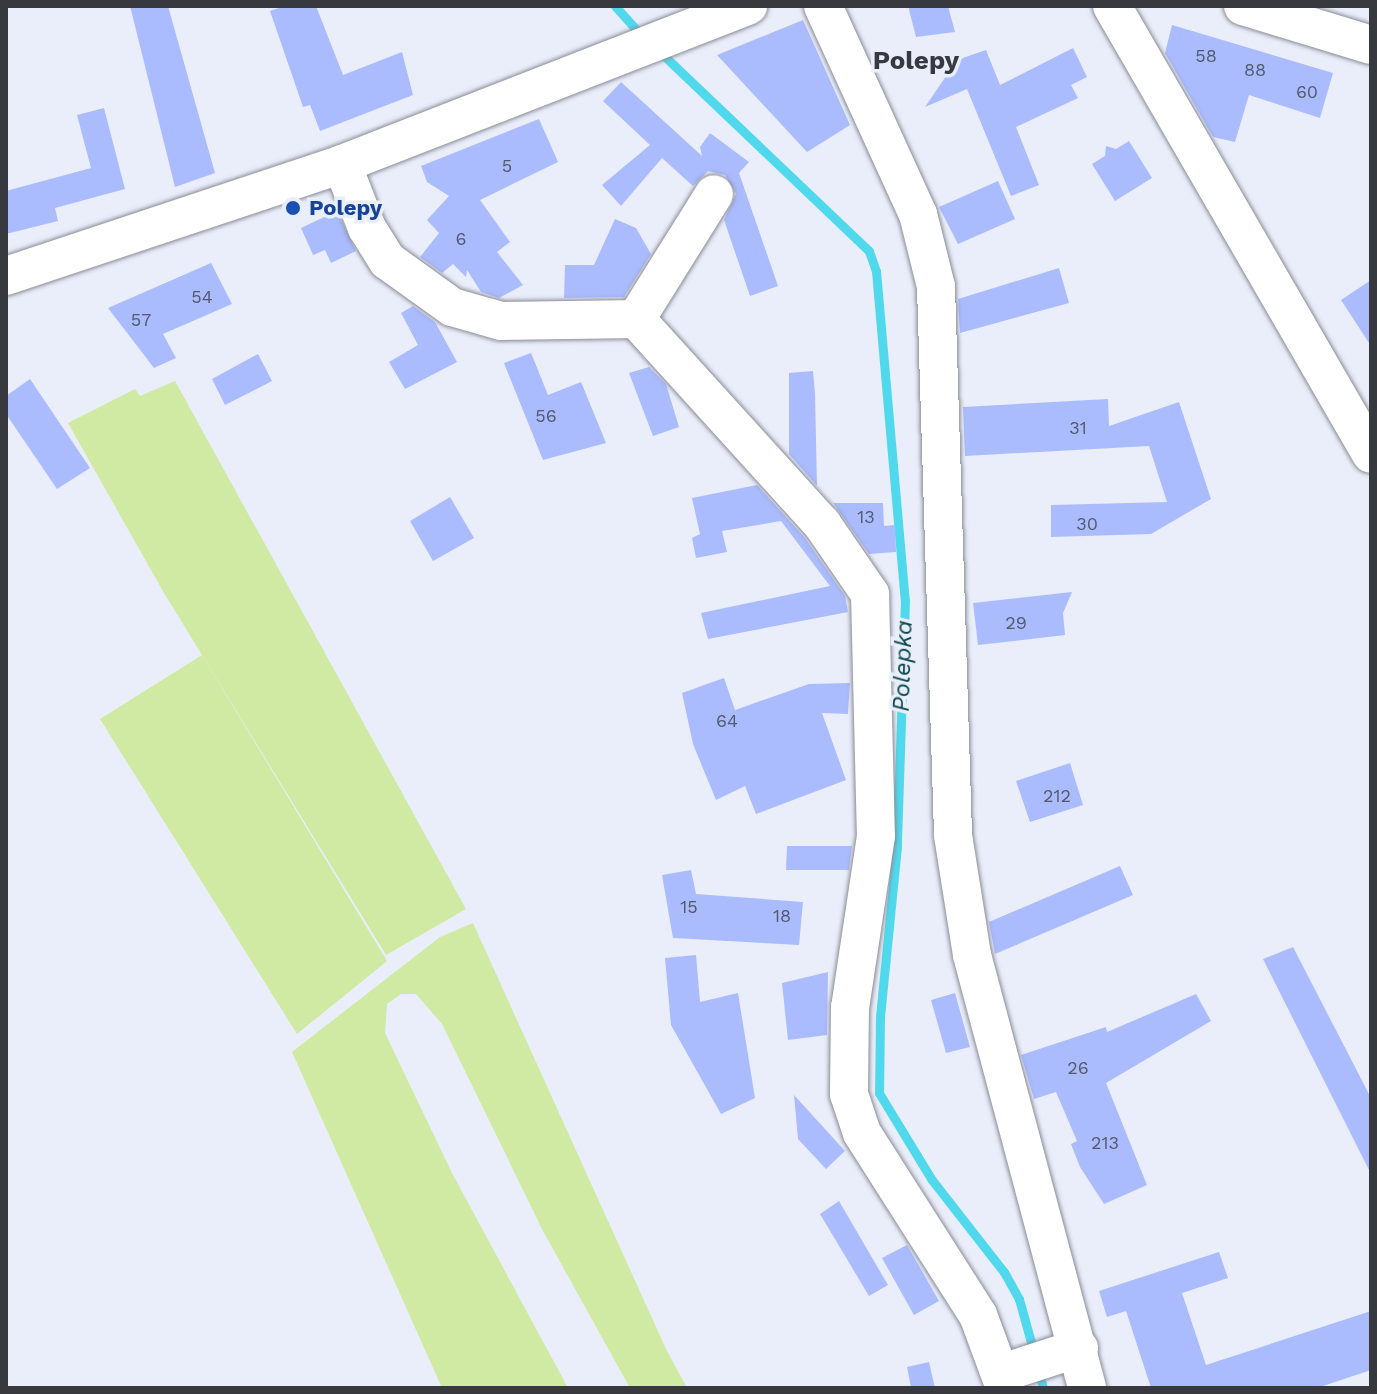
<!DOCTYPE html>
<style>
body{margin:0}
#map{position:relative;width:1377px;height:1394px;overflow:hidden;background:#eaeefa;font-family:"Work Sans",sans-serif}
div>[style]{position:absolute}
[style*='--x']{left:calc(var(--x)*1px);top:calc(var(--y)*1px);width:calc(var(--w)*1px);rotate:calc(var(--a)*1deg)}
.green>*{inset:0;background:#d0e9a3}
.stream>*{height:9px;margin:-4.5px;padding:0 4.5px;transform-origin:4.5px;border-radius:4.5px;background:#50d9ed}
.building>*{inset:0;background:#aabcfe}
.roads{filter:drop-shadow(0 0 2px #898c97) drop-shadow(0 0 2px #898c97)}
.minor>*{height:38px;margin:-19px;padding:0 19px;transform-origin:19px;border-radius:19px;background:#fff}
.dots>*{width:22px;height:22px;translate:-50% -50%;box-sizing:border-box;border:4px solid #eaeefa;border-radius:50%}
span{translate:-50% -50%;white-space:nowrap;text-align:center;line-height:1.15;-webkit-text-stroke:7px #eaeefa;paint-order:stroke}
.number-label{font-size:18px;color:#545a6e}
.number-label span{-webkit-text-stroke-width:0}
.transit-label{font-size:22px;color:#164399;font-weight:700}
.left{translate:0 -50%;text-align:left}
.water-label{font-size:24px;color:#07464e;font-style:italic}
.quarter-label{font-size:26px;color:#373943;font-weight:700}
.frame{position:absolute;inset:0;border:8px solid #38393e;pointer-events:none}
</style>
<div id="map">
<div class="green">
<div style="clip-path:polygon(175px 381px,466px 909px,386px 955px,164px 593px,68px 423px,135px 389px,140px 396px)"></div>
<div style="clip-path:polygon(202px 655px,387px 961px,297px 1034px,100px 719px)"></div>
<div style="clip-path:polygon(473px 923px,666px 1349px,687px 1388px,630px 1388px,543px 1231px,442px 1024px,416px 994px,401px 994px,387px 1004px,385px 1033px,452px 1173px,568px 1388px,442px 1388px,292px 1052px,440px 937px)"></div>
</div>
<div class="stream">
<div style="--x:615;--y:6;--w:40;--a:48"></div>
<div style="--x:659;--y:51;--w:290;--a:43.6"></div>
<div style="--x:869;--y:251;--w:21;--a:71"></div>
<div style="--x:876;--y:271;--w:330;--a:85"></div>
<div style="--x:905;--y:600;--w:246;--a:91.9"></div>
<div style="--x:897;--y:846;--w:171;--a:95.7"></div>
<div style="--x:880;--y:1016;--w:77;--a:90.7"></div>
<div style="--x:879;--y:1093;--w:102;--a:58.7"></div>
<div style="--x:932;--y:1180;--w:117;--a:52"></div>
<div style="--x:1004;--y:1272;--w:31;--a:61"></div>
<div style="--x:1019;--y:1299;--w:56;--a:74.5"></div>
<div style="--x:1039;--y:1371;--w:17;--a:77"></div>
</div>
<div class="building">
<div style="clip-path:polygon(130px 6px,168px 6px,215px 173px,175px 187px)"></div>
<div style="clip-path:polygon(285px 6px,316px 6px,343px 75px,402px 52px,413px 95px,320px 131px,310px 105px,303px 107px,270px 11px)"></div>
<div style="clip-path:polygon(908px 6px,948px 6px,955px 32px,916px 37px)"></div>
<div style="clip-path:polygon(803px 20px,850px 125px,807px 152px,717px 55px)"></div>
<div style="clip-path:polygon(1172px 25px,1333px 73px,1320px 118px,1249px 95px,1235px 142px,1213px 137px,1165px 53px)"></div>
<div style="clip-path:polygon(1073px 48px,1087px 77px,1071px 85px,1078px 98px,1016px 127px,1039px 185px,1011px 196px,967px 89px,925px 107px,957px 60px,986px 50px,1000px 85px)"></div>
<div style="clip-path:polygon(621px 82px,702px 156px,700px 147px,710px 133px,749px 162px,739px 173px,778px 286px,750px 296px,724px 220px,736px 194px,725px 175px,708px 171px,693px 186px,662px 158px,621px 206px,602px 185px,650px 145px,603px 101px)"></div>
<div style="clip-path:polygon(104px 108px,125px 189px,55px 208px,58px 221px,6px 234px,6px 191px,91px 168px,77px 115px)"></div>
<div style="clip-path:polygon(539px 119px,558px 162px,480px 200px,510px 242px,497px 252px,523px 285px,499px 298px,481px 292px,467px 270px,466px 277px,453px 264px,442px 273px,420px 257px,439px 233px,427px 220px,449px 196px,427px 182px,421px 166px)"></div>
<div style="clip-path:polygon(1129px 141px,1152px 178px,1115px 201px,1092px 164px,1105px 156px,1106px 146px,1116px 149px)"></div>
<div style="clip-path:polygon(998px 181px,1015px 219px,958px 244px,939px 207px)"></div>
<div style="clip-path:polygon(337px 211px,356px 251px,331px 263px,325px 250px,313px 255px,301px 228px)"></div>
<div style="clip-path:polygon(615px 219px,636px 228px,651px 254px,624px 297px,564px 298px,565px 265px,594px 265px)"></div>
<div style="clip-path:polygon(211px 263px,232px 304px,163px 334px,176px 358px,154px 368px,108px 308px)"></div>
<div style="clip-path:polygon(1059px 268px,1069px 303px,960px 333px,958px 299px)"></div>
<div style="clip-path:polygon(1371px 280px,1371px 346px,1341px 300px)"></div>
<div style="clip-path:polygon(413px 306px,435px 322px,457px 362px,405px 389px,389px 362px,418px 345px,401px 313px)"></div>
<div style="clip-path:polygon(531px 353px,548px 395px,581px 382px,606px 443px,543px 460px,504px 363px)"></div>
<div style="clip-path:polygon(258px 354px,272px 381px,225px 405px,212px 379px)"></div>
<div style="clip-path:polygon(649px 367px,666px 384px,679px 427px,653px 436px,629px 373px)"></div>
<div style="clip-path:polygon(813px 371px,815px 394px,817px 486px,789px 454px,789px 373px)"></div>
<div style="clip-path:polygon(30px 379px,90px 468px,57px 489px,6px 414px,6px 396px)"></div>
<div style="clip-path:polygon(1108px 399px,1109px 426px,1179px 402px,1211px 499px,1151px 534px,1051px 537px,1051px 505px,1167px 502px,1149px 446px,965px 456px,963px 407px)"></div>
<div style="clip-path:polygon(757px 485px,805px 538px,845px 596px,848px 612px,708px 639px,701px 613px,830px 586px,781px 521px,722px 531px,727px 552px,696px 558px,692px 538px,700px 534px,692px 498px)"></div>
<div style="clip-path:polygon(450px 497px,474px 538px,433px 561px,410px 521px)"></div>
<div style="clip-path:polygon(833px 503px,883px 503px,884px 526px,895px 525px,896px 552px,869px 554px)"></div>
<div style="clip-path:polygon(1072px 592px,1063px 613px,1065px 635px,978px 645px,973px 603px)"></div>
<div style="clip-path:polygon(724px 678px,735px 710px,809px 684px,850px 683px,848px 714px,822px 713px,846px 780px,756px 814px,745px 786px,716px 800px,693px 744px,682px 693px)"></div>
<div style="clip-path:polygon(1070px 763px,1083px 805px,1030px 822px,1016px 781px)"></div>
<div style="clip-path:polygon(787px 846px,852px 846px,849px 870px,786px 870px)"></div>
<div style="clip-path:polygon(1120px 866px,1133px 895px,995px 954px,989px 922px)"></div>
<div style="clip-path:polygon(691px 870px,696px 894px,803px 902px,799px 945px,673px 938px,662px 875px)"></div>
<div style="clip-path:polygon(1293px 947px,1371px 1098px,1371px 1174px,1263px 959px)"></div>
<div style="clip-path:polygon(696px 955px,700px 1002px,738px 993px,755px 1098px,721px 1114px,671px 1025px,665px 958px)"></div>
<div style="clip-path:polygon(828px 972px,827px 1035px,788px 1040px,782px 983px)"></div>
<div style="clip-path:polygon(955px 993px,970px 1047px,946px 1053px,931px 1000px)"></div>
<div style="clip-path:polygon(1196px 994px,1211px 1021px,1106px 1083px,1147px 1185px,1104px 1204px,1080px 1167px,1071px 1144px,1077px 1141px,1056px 1092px,1034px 1099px,1021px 1055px,1106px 1027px,1107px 1032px)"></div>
<div style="clip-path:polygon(794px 1095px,845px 1151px,826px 1169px,798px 1139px)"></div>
<div style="clip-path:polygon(839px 1201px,888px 1285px,869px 1296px,820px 1214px)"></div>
<div style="clip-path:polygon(907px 1245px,939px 1301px,914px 1315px,882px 1258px)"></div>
<div style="clip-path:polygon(1219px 1252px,1228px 1278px,1182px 1293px,1206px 1365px,1371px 1311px,1371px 1370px,1317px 1388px,1151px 1388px,1126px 1311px,1107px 1317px,1099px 1291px)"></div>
<div style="clip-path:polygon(929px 1362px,935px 1388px,911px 1388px,907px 1367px)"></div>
</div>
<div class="roads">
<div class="minor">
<div style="--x:823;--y:6;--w:229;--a:65.5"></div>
<div style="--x:918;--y:214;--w:75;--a:76.1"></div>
<div style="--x:936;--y:287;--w:548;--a:88.22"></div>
<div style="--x:953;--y:835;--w:121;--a:81"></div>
<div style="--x:972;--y:955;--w:448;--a:75.1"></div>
<div style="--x:1112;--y:6;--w:517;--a:59.97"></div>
<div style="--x:1243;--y:6;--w:134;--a:16.9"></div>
<div style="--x:342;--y:164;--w:69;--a:68.7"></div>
<div style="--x:367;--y:228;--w:39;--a:58"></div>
<div style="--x:388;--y:261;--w:79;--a:35.7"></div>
<div style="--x:452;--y:307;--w:51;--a:15.9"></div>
<div style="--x:501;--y:321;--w:135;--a:-0.8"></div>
<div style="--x:636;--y:319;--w:277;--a:47.8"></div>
<div style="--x:822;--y:524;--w:85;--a:55.6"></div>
<div style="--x:870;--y:594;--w:242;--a:88.6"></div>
<div style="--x:876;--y:836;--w:173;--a:98.6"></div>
<div style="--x:850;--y:1007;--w:87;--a:90.7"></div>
<div style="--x:849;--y:1094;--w:41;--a:71.6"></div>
<div style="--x:862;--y:1133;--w:216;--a:57.5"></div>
<div style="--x:978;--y:1315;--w:78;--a:69.7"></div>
<div style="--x:6;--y:276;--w:354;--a:-18.4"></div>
<div style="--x:342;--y:164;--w:436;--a:-21.3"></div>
<div style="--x:636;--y:319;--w:147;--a:-58"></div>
<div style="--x:1002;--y:1373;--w:81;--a:-18"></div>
</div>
</div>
<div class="dots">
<div style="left:293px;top:208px;background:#1a4fb4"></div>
</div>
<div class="number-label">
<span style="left:1206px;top:56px">58</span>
<span style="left:1255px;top:70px">88</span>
<span style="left:1307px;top:92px">60</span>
<span style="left:507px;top:166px">5</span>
<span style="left:461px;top:239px">6</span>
<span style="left:202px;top:297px">54</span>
<span style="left:141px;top:320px">57</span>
<span style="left:546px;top:416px">56</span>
<span style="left:1078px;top:428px">31</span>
<span style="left:866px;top:517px">13</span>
<span style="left:1087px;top:524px">30</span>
<span style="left:1016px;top:623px">29</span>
<span style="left:727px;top:721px">64</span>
<span style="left:1057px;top:796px">212</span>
<span style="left:689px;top:907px">15</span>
<span style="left:782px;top:916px">18</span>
<span style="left:1078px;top:1068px">26</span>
<span style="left:1105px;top:1143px">213</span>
</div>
<div class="transit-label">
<span class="left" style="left:309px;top:208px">Polepy</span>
</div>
<div class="water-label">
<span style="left:903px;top:666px;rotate:-88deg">Polepka</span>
</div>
<div class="quarter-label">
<span style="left:916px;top:61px">Polepy</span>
</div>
<div class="frame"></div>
</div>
